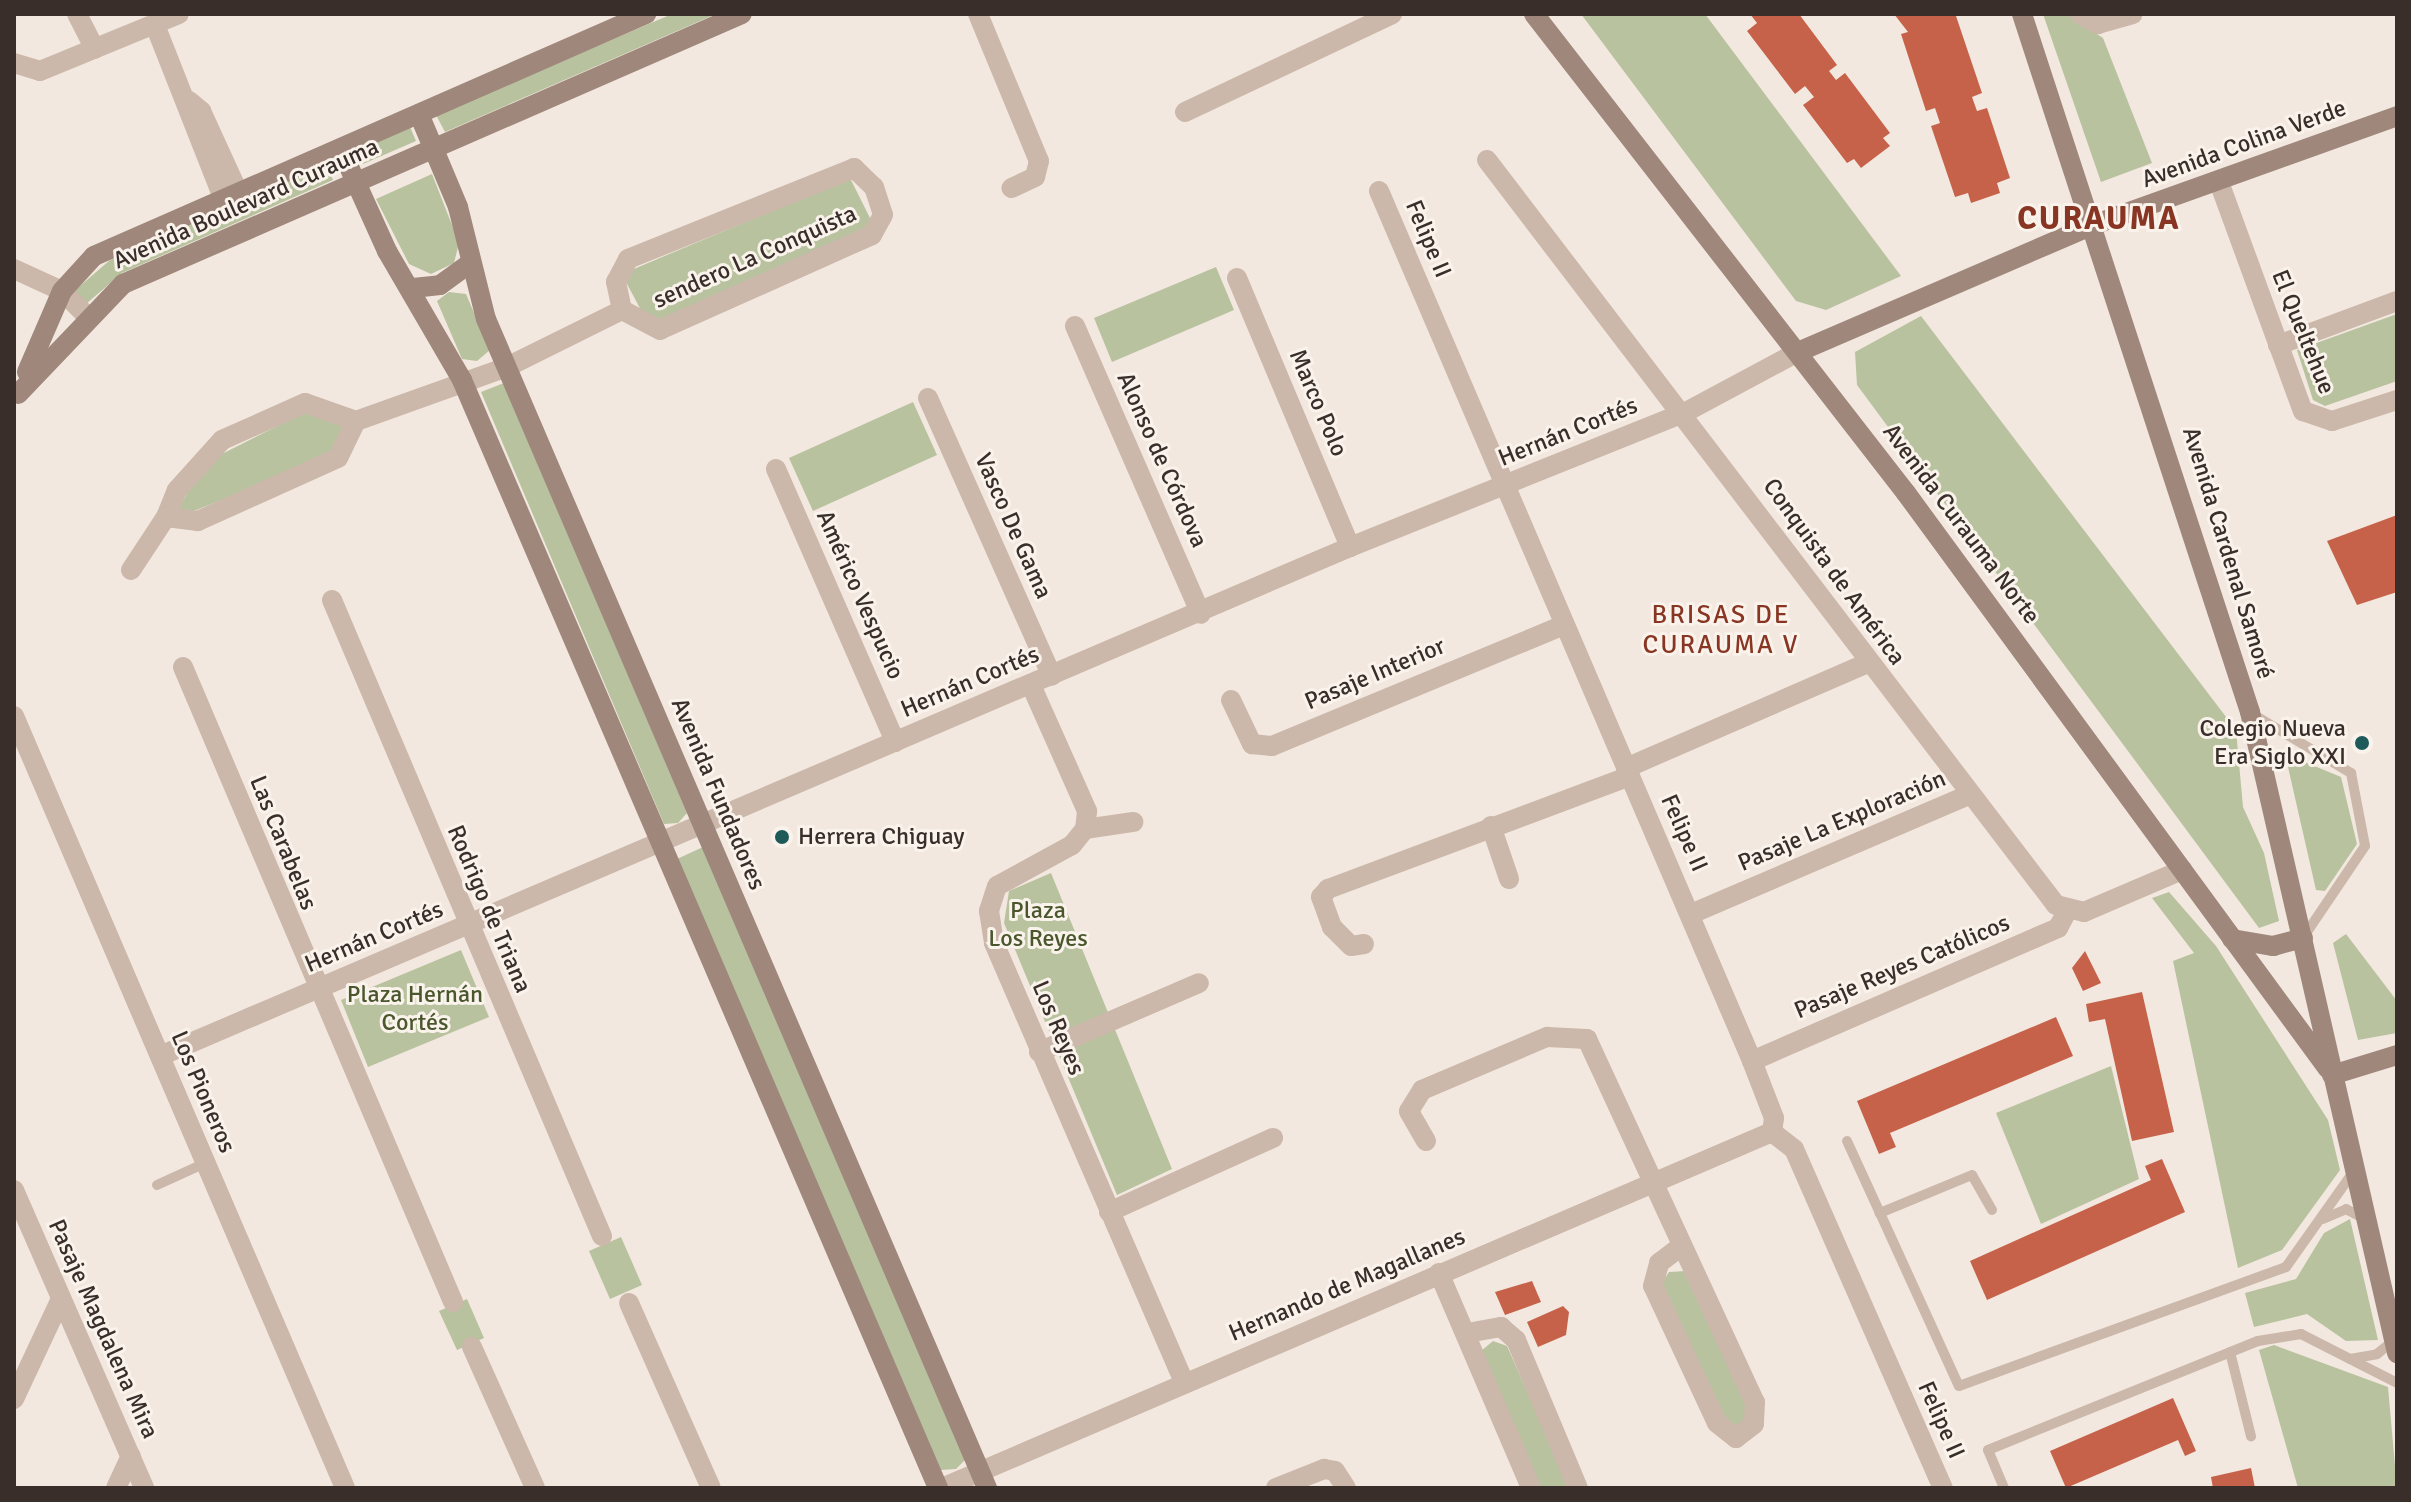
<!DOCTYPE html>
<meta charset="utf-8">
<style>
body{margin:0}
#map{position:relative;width:2411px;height:1502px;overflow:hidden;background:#f3e8df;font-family:Signika,sans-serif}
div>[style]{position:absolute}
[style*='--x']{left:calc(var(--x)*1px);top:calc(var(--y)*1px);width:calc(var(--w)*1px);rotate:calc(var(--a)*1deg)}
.green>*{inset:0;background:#b8c29f}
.building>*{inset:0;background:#c6624a}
.lane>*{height:10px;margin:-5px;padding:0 5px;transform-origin:5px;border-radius:5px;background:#cbb8aa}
.street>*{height:20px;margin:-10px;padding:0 10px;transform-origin:10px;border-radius:10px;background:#cbb8aa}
.secondary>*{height:20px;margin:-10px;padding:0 10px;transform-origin:10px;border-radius:10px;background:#9f877c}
.dots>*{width:22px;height:22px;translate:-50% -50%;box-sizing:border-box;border:4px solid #faf3ec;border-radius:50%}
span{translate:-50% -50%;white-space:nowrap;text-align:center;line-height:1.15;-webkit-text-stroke:6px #faf3ec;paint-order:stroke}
.street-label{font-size:24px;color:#392e2a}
.poi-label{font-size:24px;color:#392e2a}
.right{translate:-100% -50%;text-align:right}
.left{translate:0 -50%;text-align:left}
.park-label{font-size:24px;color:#4a572d}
.neighbourhood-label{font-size:26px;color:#883623;letter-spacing:2px}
.district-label{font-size:32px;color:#883623;font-weight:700;letter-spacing:2px}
.frame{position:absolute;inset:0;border:16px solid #392e2a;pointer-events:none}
</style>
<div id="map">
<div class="green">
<div style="clip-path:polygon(672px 14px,716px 14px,445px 132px,436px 115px)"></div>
<div style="clip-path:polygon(1581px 14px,1705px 14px,1901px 276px,1826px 310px,1796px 301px)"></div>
<div style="clip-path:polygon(2043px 14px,2067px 14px,2103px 38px,2152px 163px,2101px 182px)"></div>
<div style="clip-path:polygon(410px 127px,416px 141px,363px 164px,357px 150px)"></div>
<div style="clip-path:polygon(326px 164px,333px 180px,122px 273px,86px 304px,73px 292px,110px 260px)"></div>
<div style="clip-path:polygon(432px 174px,459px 243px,454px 263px,431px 274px,409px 264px,376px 199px)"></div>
<div style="clip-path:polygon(850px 178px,874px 226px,659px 321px,644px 316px,626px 282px,629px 271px)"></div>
<div style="clip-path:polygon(1216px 267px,1234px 310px,1112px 362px,1094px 318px)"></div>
<div style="clip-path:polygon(449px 292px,466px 294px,490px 350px,477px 361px,462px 359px,437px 301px)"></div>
<div style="clip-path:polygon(2397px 314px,2397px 381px,2325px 406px,2313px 400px,2297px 350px)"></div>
<div style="clip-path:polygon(1921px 316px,2236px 730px,2243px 807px,2264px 853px,2279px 921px,2259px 928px,1857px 385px,1855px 352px)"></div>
<div style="clip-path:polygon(504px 383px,687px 813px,678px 823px,664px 824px,481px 392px)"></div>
<div style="clip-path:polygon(913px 402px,937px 455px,813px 511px,789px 458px)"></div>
<div style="clip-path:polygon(305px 412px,344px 424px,330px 456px,184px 515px,179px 508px,196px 477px,216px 457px)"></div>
<div style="clip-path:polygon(2295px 758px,2341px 777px,2357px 844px,2325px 891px,2316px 890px,2288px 767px)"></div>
<div style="clip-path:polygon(703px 847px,965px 1460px,956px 1469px,941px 1470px,677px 859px)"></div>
<div style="clip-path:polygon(1051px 873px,1172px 1169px,1117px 1195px,1004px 923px,1009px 891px)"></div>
<div style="clip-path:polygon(2169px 892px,2216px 946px,2328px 1120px,2340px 1170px,2282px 1250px,2238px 1268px,2173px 961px,2194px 953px,2152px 898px)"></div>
<div style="clip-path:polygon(2346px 934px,2397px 1001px,2397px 1033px,2358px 1040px,2333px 943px)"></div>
<div style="clip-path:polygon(461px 950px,489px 1017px,368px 1067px,341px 1000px)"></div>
<div style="clip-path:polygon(2111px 1066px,2139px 1179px,2041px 1224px,1996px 1113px)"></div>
<div style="clip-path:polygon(2350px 1219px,2378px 1340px,2346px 1341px,2307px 1314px,2254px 1327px,2245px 1293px,2296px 1279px,2324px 1233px)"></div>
<div style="clip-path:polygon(621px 1237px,642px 1285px,610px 1299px,589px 1251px)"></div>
<div style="clip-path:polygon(1686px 1271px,1752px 1410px,1745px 1426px,1729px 1426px,1662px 1283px,1669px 1272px)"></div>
<div style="clip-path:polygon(467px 1299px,484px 1338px,457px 1350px,439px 1311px)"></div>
<div style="clip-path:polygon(1493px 1341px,1507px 1346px,1570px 1488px,1540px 1488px,1481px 1351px)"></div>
<div style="clip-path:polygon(2274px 1345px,2388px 1387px,2397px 1488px,2298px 1488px,2259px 1350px)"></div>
</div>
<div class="building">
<div style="clip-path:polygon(1750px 14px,1799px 14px,1837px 65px,1829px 71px,1836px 80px,1845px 73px,1890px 133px,1883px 138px,1890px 146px,1861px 168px,1854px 159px,1847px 163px,1803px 105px,1814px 97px,1805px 86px,1795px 94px,1747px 31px,1757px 23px)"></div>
<div style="clip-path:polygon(1894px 14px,1956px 16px,1982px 93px,1972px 97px,1977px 111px,1987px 108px,2010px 178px,1997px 183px,2000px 193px,1971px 203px,1968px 193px,1955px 197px,1931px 126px,1940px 123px,1935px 108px,1926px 111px,1901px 34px,1908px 32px)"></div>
<div style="clip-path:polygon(2397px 515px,2397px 592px,2357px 605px,2327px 541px)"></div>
<div style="clip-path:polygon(2085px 951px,2101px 983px,2083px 991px,2072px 968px)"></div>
<div style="clip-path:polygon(2142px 992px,2174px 1132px,2132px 1141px,2105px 1019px,2089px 1022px,2086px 1004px)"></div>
<div style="clip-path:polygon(2056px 1017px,2073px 1056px,1890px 1133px,1896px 1147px,1879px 1154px,1857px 1101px)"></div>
<div style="clip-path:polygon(2162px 1159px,2185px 1212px,1987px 1300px,1970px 1261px,2151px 1180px,2145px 1166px)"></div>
<div style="clip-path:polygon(1532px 1281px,1541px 1302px,1505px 1315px,1495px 1292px)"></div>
<div style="clip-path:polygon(1563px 1306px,1569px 1312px,1566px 1335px,1538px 1347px,1527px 1322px)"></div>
<div style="clip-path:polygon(2173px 1398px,2196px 1451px,2185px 1456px,2178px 1440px,2066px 1488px,2050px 1451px)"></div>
<div style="clip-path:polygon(2251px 1468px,2255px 1488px,2213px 1488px,2211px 1477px)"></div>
</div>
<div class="lane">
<div style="--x:2251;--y:713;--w:117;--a:31"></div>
<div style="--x:2351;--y:773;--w:74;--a:79.1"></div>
<div style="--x:2365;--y:846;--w:111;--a:124"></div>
<div style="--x:1847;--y:1141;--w:79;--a:65.4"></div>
<div style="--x:157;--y:1185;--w:53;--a:-24.6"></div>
<div style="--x:1992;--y:1210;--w:40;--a:-119.7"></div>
<div style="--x:1972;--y:1175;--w:100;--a:157.6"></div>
<div style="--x:1880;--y:1213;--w:190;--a:65.5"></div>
<div style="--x:1959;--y:1386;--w:348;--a:-20"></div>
<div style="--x:2286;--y:1267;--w:118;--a:-54.7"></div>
<div style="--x:2323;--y:1219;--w:25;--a:-23"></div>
<div style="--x:2346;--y:1209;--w:21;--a:28"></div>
<div style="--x:2230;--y:1352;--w:87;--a:76"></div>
<div style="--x:2350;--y:1359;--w:27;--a:-10"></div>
<div style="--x:2377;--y:1354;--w:21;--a:-39"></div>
<div style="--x:2004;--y:1488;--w:41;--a:-112.8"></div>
<div style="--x:1988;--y:1450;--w:291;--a:-22"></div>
<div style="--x:2258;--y:1341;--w:44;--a:-9.2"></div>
<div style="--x:2301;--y:1334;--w:108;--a:27"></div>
</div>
<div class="street">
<div style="--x:77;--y:14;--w:39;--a:63"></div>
<div style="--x:978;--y:14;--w:159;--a:67.5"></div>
<div style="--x:1039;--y:161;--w:16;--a:104"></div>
<div style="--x:1035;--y:177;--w:26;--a:155"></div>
<div style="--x:2080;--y:14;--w:21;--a:29"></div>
<div style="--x:2098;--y:24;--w:36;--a:-16"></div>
<div style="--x:155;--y:25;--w:186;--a:68.5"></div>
<div style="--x:14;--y:63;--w:27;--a:17"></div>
<div style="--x:40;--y:71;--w:150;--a:-22.3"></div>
<div style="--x:189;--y:101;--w:16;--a:40"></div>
<div style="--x:201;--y:111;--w:89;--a:65.4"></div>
<div style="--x:1185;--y:112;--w:229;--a:-25.3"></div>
<div style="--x:1487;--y:160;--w:937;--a:52.63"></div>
<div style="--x:2056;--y:905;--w:29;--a:14"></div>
<div style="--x:2084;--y:912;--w:107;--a:-23.2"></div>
<div style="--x:854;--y:168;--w:28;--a:44"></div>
<div style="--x:874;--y:187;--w:29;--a:72"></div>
<div style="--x:883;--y:215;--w:23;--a:119"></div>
<div style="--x:872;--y:235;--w:232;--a:155.9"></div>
<div style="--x:660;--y:330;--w:43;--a:-152.2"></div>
<div style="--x:622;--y:310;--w:29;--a:-102"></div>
<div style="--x:616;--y:282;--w:26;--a:-62"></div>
<div style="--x:628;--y:259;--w:244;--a:-21.9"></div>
<div style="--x:2219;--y:182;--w:244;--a:69.9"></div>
<div style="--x:2303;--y:411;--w:31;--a:19"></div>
<div style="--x:2332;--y:421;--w:68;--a:-17.9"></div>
<div style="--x:1379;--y:191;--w:947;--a:66.79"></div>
<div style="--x:1752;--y:1061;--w:61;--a:68.9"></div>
<div style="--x:1774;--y:1118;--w:14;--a:98"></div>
<div style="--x:1772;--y:1132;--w:28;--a:38"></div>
<div style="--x:1794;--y:1149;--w:370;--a:66.3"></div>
<div style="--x:14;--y:269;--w:53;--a:24.6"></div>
<div style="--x:62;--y:291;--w:37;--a:45"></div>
<div style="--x:1237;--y:278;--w:292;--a:67.2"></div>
<div style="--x:1075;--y:326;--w:314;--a:66.4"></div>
<div style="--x:2278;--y:345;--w:127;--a:-20.3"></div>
<div style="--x:928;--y:398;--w:304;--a:66"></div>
<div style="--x:305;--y:403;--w:54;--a:19.4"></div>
<div style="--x:356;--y:421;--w:41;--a:115.9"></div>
<div style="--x:338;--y:458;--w:154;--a:155.8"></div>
<div style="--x:198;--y:521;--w:32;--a:-173"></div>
<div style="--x:166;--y:517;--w:29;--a:-68"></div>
<div style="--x:177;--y:490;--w:67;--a:-48"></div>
<div style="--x:222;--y:440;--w:91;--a:-24"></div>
<div style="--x:356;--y:421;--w:160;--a:-19.7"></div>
<div style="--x:507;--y:367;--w:128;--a:-26.4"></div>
<div style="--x:776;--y:469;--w:298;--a:66.4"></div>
<div style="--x:131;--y:570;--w:64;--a:-56.6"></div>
<div style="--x:332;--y:600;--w:691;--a:67"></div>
<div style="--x:183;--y:667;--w:690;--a:66.96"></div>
<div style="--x:1031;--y:685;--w:138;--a:66"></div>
<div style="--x:1087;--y:811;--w:18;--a:96"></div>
<div style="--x:1085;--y:829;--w:21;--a:129"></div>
<div style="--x:1072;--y:845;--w:85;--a:151.3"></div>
<div style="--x:997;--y:886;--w:26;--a:108"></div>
<div style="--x:989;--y:911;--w:32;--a:81"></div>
<div style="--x:994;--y:943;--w:479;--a:66.6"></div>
<div style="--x:1231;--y:700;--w:49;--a:64.5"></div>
<div style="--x:1252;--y:744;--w:20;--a:6"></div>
<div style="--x:1272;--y:746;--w:314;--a:-22.5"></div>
<div style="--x:14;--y:716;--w:840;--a:66.79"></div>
<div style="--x:1626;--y:768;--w:264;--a:-23.5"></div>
<div style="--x:1491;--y:826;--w:56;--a:71.2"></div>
<div style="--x:1085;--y:829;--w:49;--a:-8.3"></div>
<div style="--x:1691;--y:914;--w:302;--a:-23.2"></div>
<div style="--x:1364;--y:944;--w:13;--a:171"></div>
<div style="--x:1351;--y:946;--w:27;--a:-135"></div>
<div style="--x:1332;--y:927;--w:32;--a:-110"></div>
<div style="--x:1321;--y:897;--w:11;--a:-49"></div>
<div style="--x:1328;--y:889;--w:322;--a:-20.5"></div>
<div style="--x:1039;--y:1052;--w:174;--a:-23.3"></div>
<div style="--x:160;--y:1056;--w:1294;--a:-23.16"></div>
<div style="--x:1350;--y:547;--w:360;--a:-21.9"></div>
<div style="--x:1684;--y:413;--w:129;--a:-28.2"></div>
<div style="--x:1752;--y:1061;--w:334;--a:-23.5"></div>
<div style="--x:2058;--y:928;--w:17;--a:-62"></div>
<div style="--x:1426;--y:1141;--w:34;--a:-120"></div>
<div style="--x:1409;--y:1111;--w:25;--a:-58"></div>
<div style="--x:1422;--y:1090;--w:136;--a:-23"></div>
<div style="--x:1547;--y:1037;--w:40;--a:2.9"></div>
<div style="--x:1587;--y:1039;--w:400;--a:65.2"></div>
<div style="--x:1755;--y:1402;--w:22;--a:93"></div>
<div style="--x:1754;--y:1424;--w:23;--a:142"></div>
<div style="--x:1736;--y:1438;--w:24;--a:-142"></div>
<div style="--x:1717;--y:1423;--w:151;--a:-115"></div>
<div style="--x:1653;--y:1286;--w:24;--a:-75"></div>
<div style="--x:1659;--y:1263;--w:26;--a:-37"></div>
<div style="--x:14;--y:1190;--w:325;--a:66.4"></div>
<div style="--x:1109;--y:1212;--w:180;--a:-24.3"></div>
<div style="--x:1439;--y:1273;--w:234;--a:66.8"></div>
<div style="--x:629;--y:1303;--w:202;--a:66.1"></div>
<div style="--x:1467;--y:1333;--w:35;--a:-10"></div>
<div style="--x:1501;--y:1327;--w:20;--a:41"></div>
<div style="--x:1516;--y:1340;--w:160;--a:67.3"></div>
<div style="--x:472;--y:1347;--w:154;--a:65.9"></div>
<div style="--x:14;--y:1399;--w:108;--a:-64.9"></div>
<div style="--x:116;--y:1488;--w:35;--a:-65"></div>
<div style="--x:942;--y:1488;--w:903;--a:-23.22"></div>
<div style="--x:1276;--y:1488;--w:52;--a:-21.6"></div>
<div style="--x:1324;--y:1469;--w:11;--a:10"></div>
<div style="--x:1335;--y:1471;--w:20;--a:57"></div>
</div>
<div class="secondary">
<div style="--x:1534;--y:14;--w:606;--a:52.17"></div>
<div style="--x:1906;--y:493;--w:714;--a:53.77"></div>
<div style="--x:2022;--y:14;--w:734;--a:71.91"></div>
<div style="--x:2250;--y:712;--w:658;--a:77.08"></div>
<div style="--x:419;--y:114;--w:101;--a:67.2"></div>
<div style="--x:458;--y:207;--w:115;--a:76"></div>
<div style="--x:486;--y:319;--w:1272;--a:66.8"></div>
<div style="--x:341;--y:149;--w:112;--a:65.7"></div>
<div style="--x:387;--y:251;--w:149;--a:59.8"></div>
<div style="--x:462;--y:380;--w:1206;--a:66.75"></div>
<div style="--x:413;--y:288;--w:27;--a:-6"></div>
<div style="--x:440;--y:285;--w:37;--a:-36"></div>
<div style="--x:1798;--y:352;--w:321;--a:-23.3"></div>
<div style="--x:2093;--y:225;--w:323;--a:-19.7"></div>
<div style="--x:27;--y:372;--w:88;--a:-66.6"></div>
<div style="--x:62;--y:291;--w:47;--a:-47.6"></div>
<div style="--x:94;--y:256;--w:603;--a:-23.67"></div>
<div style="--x:18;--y:394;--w:152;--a:-46.3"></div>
<div style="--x:123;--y:284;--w:675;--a:-23.57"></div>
<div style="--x:2232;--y:939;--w:42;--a:9.7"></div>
<div style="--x:2273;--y:946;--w:31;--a:-15"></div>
<div style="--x:2332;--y:1075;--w:68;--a:-17.1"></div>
</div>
<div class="dots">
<div style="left:2362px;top:743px;background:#1f5a5b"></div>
<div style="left:782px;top:837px;background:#1f5a5b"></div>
</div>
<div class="street-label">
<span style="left:2244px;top:144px;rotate:-20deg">Avenida Colina Verde</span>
<span style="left:246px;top:204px;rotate:-24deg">Avenida Boulevard Curauma</span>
<span style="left:1428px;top:239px;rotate:67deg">Felipe II</span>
<span style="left:755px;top:257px;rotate:-24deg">sendero La Conquista</span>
<span style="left:2303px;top:332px;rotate:68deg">El Queltehue</span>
<span style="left:1318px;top:403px;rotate:67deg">Marco Polo</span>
<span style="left:1568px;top:432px;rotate:-22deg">Hernán Cortés</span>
<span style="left:1162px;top:460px;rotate:66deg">Alonso de Córdova</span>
<span style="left:1961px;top:524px;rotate:53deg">Avenida Curauma Norte</span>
<span style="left:1013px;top:526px;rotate:66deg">Vasco De Gama</span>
<span style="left:2228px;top:553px;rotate:73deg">Avenida Cardenal Samoré</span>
<span style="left:1834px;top:572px;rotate:54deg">Conquista de América</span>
<span style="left:860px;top:595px;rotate:66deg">Américo Vespucio</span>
<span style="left:1375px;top:674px;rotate:-23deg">Pasaje Interior</span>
<span style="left:970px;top:682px;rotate:-23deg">Hernán Cortés</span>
<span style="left:718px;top:794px;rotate:67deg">Avenida Fundadores</span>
<span style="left:1842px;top:821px;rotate:-23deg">Pasaje La Exploración</span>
<span style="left:1684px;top:833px;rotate:66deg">Felipe II</span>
<span style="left:283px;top:843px;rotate:68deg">Las Carabelas</span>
<span style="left:489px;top:909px;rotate:67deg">Rodrigo de Triana</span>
<span style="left:374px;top:937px;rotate:-23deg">Hernán Cortés</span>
<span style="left:1902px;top:967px;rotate:-23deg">Pasaje Reyes Católicos</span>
<span style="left:1058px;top:1028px;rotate:67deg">Los Reyes</span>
<span style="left:203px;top:1092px;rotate:67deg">Los Pioneros</span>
<span style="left:1347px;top:1285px;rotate:-23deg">Hernando de Magallanes</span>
<span style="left:103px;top:1329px;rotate:66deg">Pasaje Magdalena Mira</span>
<span style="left:1941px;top:1420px;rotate:66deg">Felipe II</span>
</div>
<div class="poi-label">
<span class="right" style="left:2346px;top:743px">Colegio Nueva<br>Era Siglo XXI</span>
<span class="left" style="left:798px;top:837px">Herrera Chiguay</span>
</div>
<div class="park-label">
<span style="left:1038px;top:925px">Plaza<br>Los Reyes</span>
<span style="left:415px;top:1009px">Plaza Hernán<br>Cortés</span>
</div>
<div class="neighbourhood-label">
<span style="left:1721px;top:631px">BRISAS DE<br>CURAUMA V</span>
</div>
<div class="district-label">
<span style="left:2099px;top:219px">CURAUMA</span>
</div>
<div class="frame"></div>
</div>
